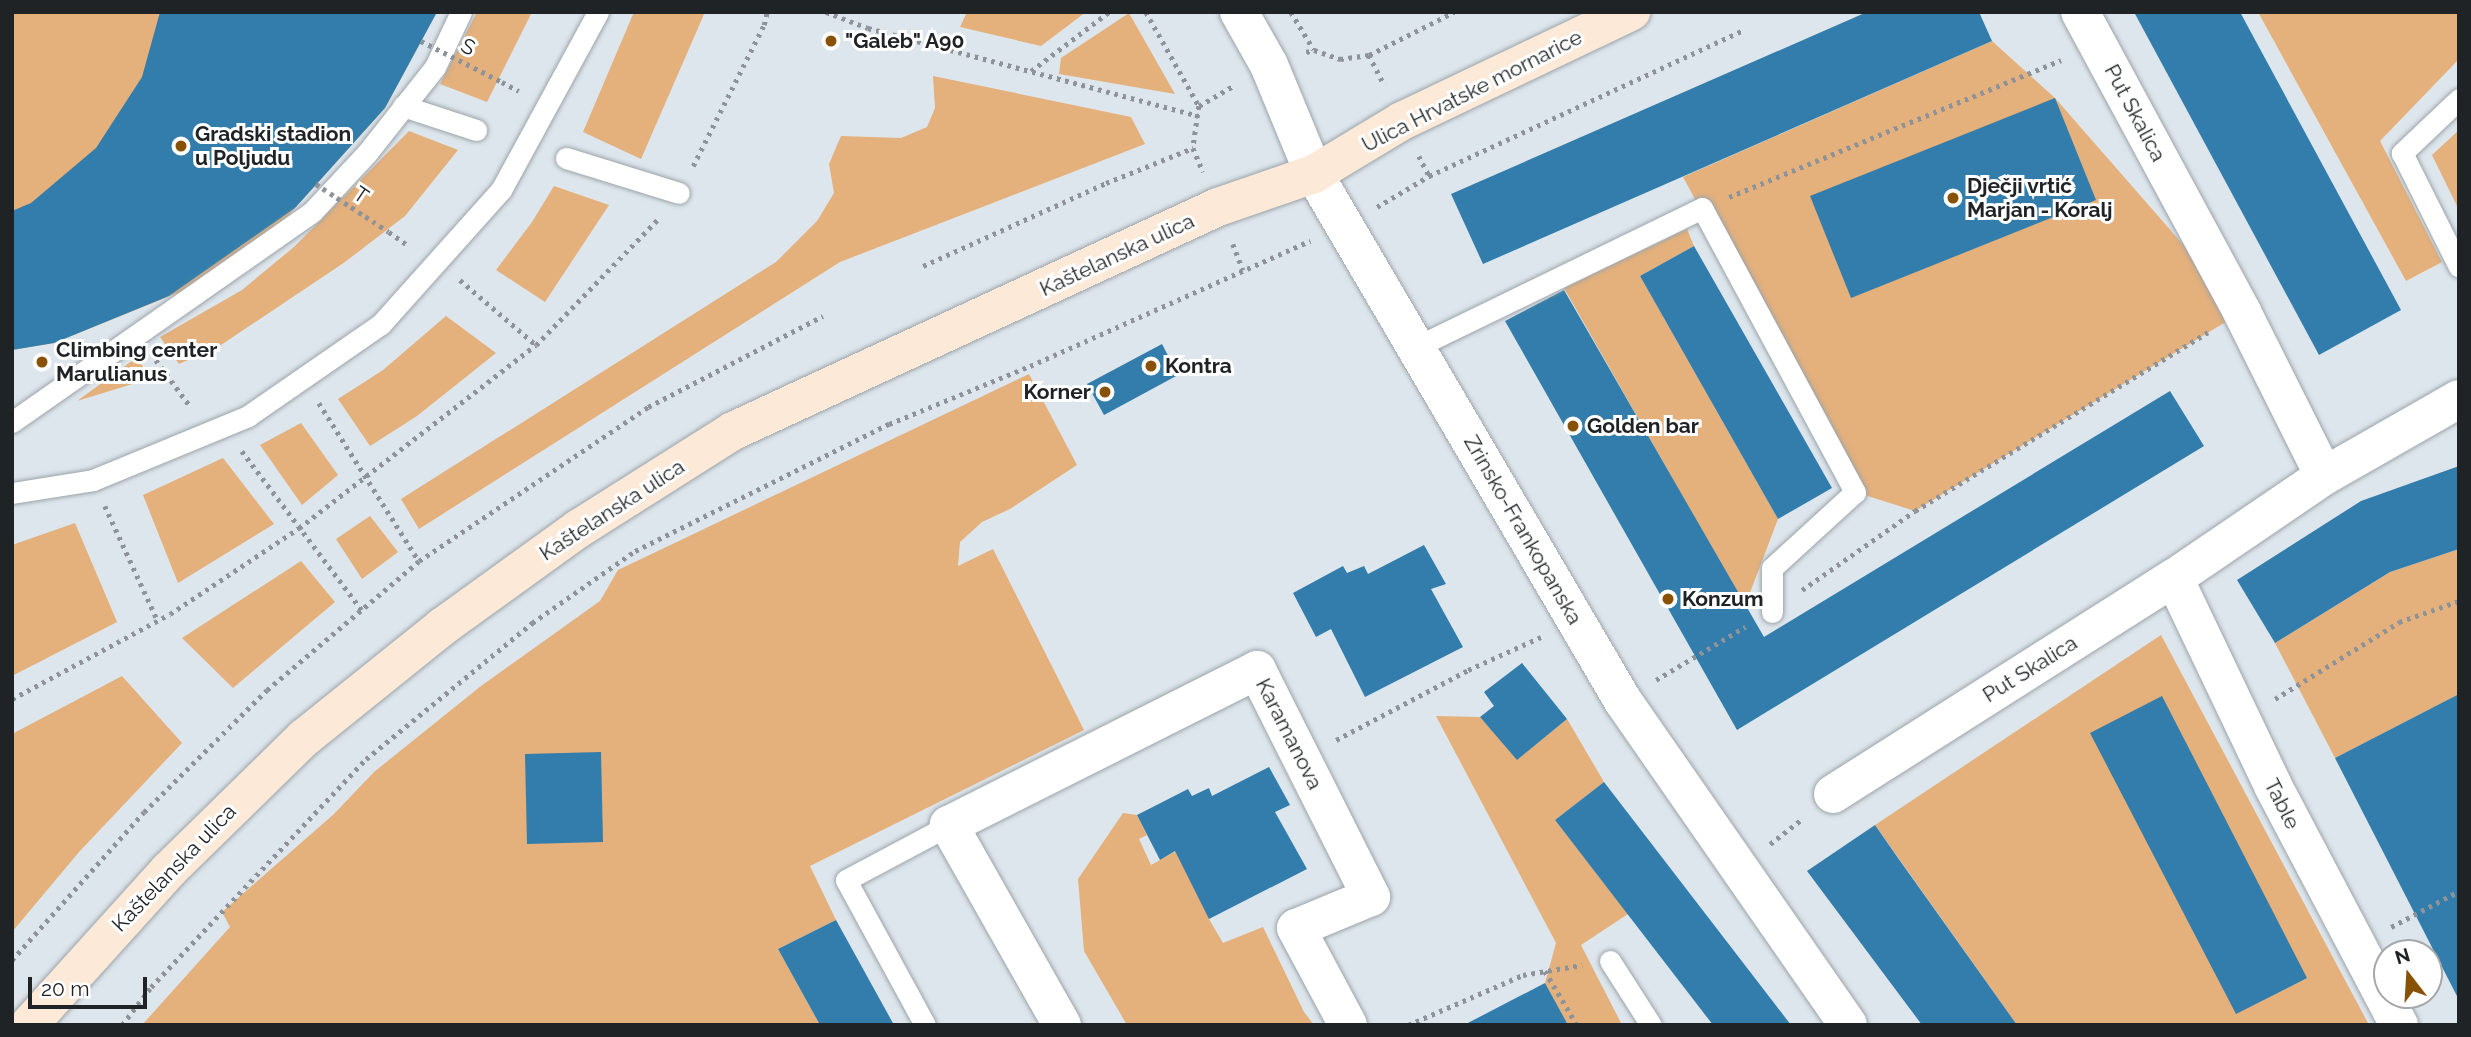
<!DOCTYPE html>
<meta charset="utf-8">
<style>
body{margin:0}
#map{position:relative;width:2471px;height:1037px;overflow:hidden;background:#dde6ec;font-family:Raleway,sans-serif}
div>[style]{position:absolute}
[style*='--x']{left:calc(var(--x)*1px);top:calc(var(--y)*1px);width:calc(var(--w)*1px);rotate:calc(var(--a)*1deg)}
.green>*{inset:0;background:#e4b07c}
.building>*{inset:0;background:#327dab}
.path>*{height:4.5px;margin-top:-2.25px;transform-origin:0;background:repeating-linear-gradient(90deg,#8d9398 0 3.5px,transparent 0 8.5px)}
.roads{filter:drop-shadow(0 0 2px #9ca4aa) drop-shadow(0 0 2px #9ca4aa)}
.service>*{height:21px;margin:-10.5px;padding:0 10.5px;transform-origin:10.5px;border-radius:10.5px;background:#fff}
.minor>*{height:38px;margin:-19px;padding:0 19px;transform-origin:19px;border-radius:19px;background:#fff}
.tertiary>*{height:38px;margin:-19px;padding:0 19px;transform-origin:19px;border-radius:19px;background:#fff}
.secondary>*{height:38px;margin:-19px;padding:0 19px;transform-origin:19px;border-radius:19px;background:#fce9d7}
.path-bridge>*{height:4.5px;margin-top:-2.25px;transform-origin:0;background:repeating-linear-gradient(90deg,#8d9398 0 3.5px,transparent 0 8.5px)}
.dots>*{width:19px;height:19px;translate:-50% -50%;box-sizing:border-box;border:4px solid #fff;border-radius:50%}
span{translate:-50% -50%;white-space:nowrap;text-align:center;line-height:1.15;-webkit-text-stroke:6px #fff;paint-order:stroke}
.poi-label{font-size:21px;color:#202325;font-weight:700}
.left{translate:0 -50%;text-align:left}
.right{translate:-100% -50%;text-align:right}
.street-label{font-size:21px;color:#202325}
.frame{position:absolute;inset:0;border:14px solid #202325;pointer-events:none}
.north{position:absolute;left:2373px;top:939px;width:70px;height:70px;box-sizing:border-box;background:#fff;border:2px solid #a6a7a8;border-radius:50%;rotate:343deg;font-size:19px;font-weight:700;line-height:28px;text-align:center;color:#202325}
.north::after{content:'';display:block;margin:auto;width:24px;height:32px;background:#895103;clip-path:polygon(50% 0,100% 100%,50% 72%,0 100%)}
.scale{position:absolute;left:28px;top:977px;width:119px;height:32px;box-sizing:border-box;border:4px solid #202325;border-top:0;padding-left:9px;font-size:21px;line-height:24px;white-space:nowrap;color:#202325;-webkit-text-stroke:5px #fff;paint-order:stroke}
</style>
<div id="map">
<div class="green">
<div style="clip-path:polygon(12px 12px,437px 12px,385px 108px,287px 217px,180px 292px,54px 343px,12px 350px)"></div>
<div style="clip-path:polygon(477px 12px,532px 12px,487px 102px,440px 84px)"></div>
<div style="clip-path:polygon(634px 12px,705px 12px,641px 159px,583px 132px)"></div>
<div style="clip-path:polygon(967px 12px,1086px 12px,1041px 46px,960px 27px)"></div>
<div style="clip-path:polygon(2258px 12px,2459px 12px,2459px 59px,2380px 141px,2442px 262px,2406px 281px)"></div>
<div style="clip-path:polygon(1129px 13px,1175px 94px,1059px 74px,1061px 58px)"></div>
<div style="clip-path:polygon(1992px 41px,2055px 98px,2242px 312px,1915px 511px,1855px 492px,1683px 177px)"></div>
<div style="clip-path:polygon(933px 76px,1131px 117px,1145px 144px,840px 262px,419px 529px,401px 499px,776px 262px,817px 221px,834px 193px,829px 164px,841px 136px,901px 138px,927px 127px,935px 108px)"></div>
<div style="clip-path:polygon(2459px 130px,2459px 210px,2432px 155px)"></div>
<div style="clip-path:polygon(409px 131px,458px 150px,405px 216px,345px 262px,221px 345px,179px 364px,160px 337px,242px 290px,295px 246px)"></div>
<div style="clip-path:polygon(554px 186px,609px 205px,545px 302px,496px 270px,532px 222px)"></div>
<div style="clip-path:polygon(1687px 229px,1694px 246px,1640px 276px,1778px 519px,1745px 606px,1564px 288px)"></div>
<div style="clip-path:polygon(446px 316px,496px 353px,417px 416px,370px 446px,338px 399px,383px 370px)"></div>
<div style="clip-path:polygon(136px 358px,152px 378px,77px 401px)"></div>
<div style="clip-path:polygon(1029px 374px,1077px 465px,1010px 509px,982px 522px,960px 542px,958px 566px,993px 549px,1084px 730px,810px 866px,836px 920px,778px 949px,820px 1025px,142px 1025px,230px 927px,222px 912px,334px 814px,374px 772px,481px 686px,600px 601px,618px 570px)"></div>
<div style="clip-path:polygon(301px 423px,338px 475px,302px 505px,260px 445px)"></div>
<div style="clip-path:polygon(223px 458px,274px 524px,178px 583px,143px 495px)"></div>
<div style="clip-path:polygon(370px 516px,398px 552px,362px 579px,336px 539px)"></div>
<div style="clip-path:polygon(75px 523px,117px 622px,12px 676px,12px 545px)"></div>
<div style="clip-path:polygon(2459px 549px,2459px 694px,2335px 758px,2275px 643px,2390px 572px)"></div>
<div style="clip-path:polygon(301px 561px,335px 602px,233px 688px,182px 638px)"></div>
<div style="clip-path:polygon(2161px 635px,2369px 1025px,2017px 1025px,1875px 825px)"></div>
<div style="clip-path:polygon(122px 676px,182px 743px,79px 852px,12px 932px,12px 734px)"></div>
<div style="clip-path:polygon(1436px 716px,1480px 717px,1517px 759px,1567px 719px,1604px 782px,1555px 820px,1628px 914px,1581px 945px,1622px 1025px,1568px 1025px,1566px 1022px,1545px 983px,1556px 943px)"></div>
<div style="clip-path:polygon(1123px 813px,1137px 815px,1147px 835px,1139px 839px,1151px 865px,1181px 848px,1209px 919px,1223px 943px,1263px 927px,1304px 1012px,1314px 1025px,1127px 1025px,1084px 951px,1078px 879px)"></div>
</div>
<div class="building">
<div style="clip-path:polygon(160px 12px,437px 12px,385px 108px,295px 208px,169px 296px,54px 343px,12px 350px,12px 211px,31px 203px,96px 148px,142px 77px)"></div>
<div style="clip-path:polygon(1867px 12px,1979px 12px,1992px 41px,1483px 264px,1451px 194px)"></div>
<div style="clip-path:polygon(2134px 12px,2240px 12px,2401px 310px,2319px 355px)"></div>
<div style="clip-path:polygon(2055px 98px,2096px 200px,1851px 298px,1810px 196px)"></div>
<div style="clip-path:polygon(1694px 246px,1832px 488px,1778px 519px,1640px 276px)"></div>
<div style="clip-path:polygon(1564px 290px,1764px 637px,2170px 391px,2204px 446px,1737px 730px,1505px 321px)"></div>
<div style="clip-path:polygon(1162px 344px,1178px 375px,1104px 415px,1087px 384px)"></div>
<div style="clip-path:polygon(2459px 466px,2459px 549px,2390px 572px,2275px 643px,2237px 580px,2361px 501px)"></div>
<div style="clip-path:polygon(1424px 545px,1446px 584px,1431px 589px,1463px 647px,1365px 697px,1331px 629px,1316px 637px,1293px 593px,1343px 566px,1347px 573px,1364px 566px,1368px 574px)"></div>
<div style="clip-path:polygon(1522px 663px,1567px 719px,1517px 760px,1480px 717px,1494px 706px,1484px 692px)"></div>
<div style="clip-path:polygon(2459px 694px,2459px 1000px,2335px 758px)"></div>
<div style="clip-path:polygon(2162px 696px,2307px 978px,2236px 1014px,2090px 733px)"></div>
<div style="clip-path:polygon(601px 752px,603px 842px,527px 844px,525px 754px)"></div>
<div style="clip-path:polygon(1269px 767px,1290px 805px,1275px 812px,1307px 869px,1209px 919px,1175px 851px,1160px 860px,1137px 815px,1188px 789px,1192px 796px,1209px 788px,1212px 796px)"></div>
<div style="clip-path:polygon(1604px 782px,1791px 1025px,1713px 1025px,1555px 820px)"></div>
<div style="clip-path:polygon(1875px 825px,1898px 858px,2017px 1025px,1922px 1025px,1807px 871px)"></div>
<div style="clip-path:polygon(836px 920px,894px 1025px,820px 1025px,778px 949px)"></div>
<div style="clip-path:polygon(1545px 983px,1568px 1025px,1464px 1025px)"></div>
</div>
<div class="path">
<div style="--x:826;--y:12;--w:45;--a:20.9"></div>
<div style="--x:868;--y:28;--w:342;--a:14.9"></div>
<div style="--x:1146;--y:12;--w:108;--a:60.6"></div>
<div style="--x:1199;--y:106;--w:42;--a:98.1"></div>
<div style="--x:1193;--y:148;--w:26;--a:67"></div>
<div style="--x:1291;--y:12;--w:44;--a:58.8"></div>
<div style="--x:1306;--y:52;--w:8;--a:-14"></div>
<div style="--x:1314;--y:50;--w:28;--a:19"></div>
<div style="--x:1340;--y:59;--w:29;--a:-8"></div>
<div style="--x:1369;--y:55;--w:95;--a:-26.8"></div>
<div style="--x:1369;--y:55;--w:34;--a:63"></div>
<div style="--x:1031;--y:71;--w:98;--a:-37.1"></div>
<div style="--x:502;--y:82;--w:19;--a:28"></div>
<div style="--x:1199;--y:106;--w:42;--a:-30.3"></div>
<div style="--x:1419;--y:156;--w:22;--a:63"></div>
<div style="--x:693;--y:166;--w:158;--a:-63.3"></div>
<div style="--x:764;--y:25;--w:13;--a:-77"></div>
<div style="--x:1729;--y:197;--w:359;--a:-22.4"></div>
<div style="--x:1377;--y:207;--w:61;--a:-30.8"></div>
<div style="--x:1429;--y:176;--w:345;--a:-24.9"></div>
<div style="--x:389;--y:232;--w:24;--a:35"></div>
<div style="--x:1233;--y:244;--w:28;--a:69"></div>
<div style="--x:923;--y:266;--w:201;--a:-24.4"></div>
<div style="--x:1106;--y:183;--w:94;--a:-21.9"></div>
<div style="--x:460;--y:280;--w:100;--a:40.5"></div>
<div style="--x:156;--y:360;--w:57;--a:53.5"></div>
<div style="--x:319;--y:403;--w:187;--a:57.7"></div>
<div style="--x:242;--y:451;--w:199;--a:53"></div>
<div style="--x:105;--y:506;--w:127;--a:65.3"></div>
<div style="--x:1802;--y:590;--w:138;--a:-35"></div>
<div style="--x:1915;--y:511;--w:343;--a:-31.4"></div>
<div style="--x:1656;--y:680;--w:104;--a:-30.8"></div>
<div style="--x:12;--y:699;--w:179;--a:-28.3"></div>
<div style="--x:170;--y:614;--w:155;--a:-33.7"></div>
<div style="--x:299;--y:528;--w:299;--a:-37.7"></div>
<div style="--x:536;--y:345;--w:175;--a:-45.9"></div>
<div style="--x:2275;--y:699;--w:146;--a:-31.8"></div>
<div style="--x:2399;--y:622;--w:64;--a:-19.3"></div>
<div style="--x:1336;--y:740;--w:149;--a:-27.9"></div>
<div style="--x:1468;--y:670;--w:80;--a:-24.3"></div>
<div style="--x:1770;--y:844;--w:41;--a:-38"></div>
<div style="--x:2391;--y:927;--w:77;--a:-27.9"></div>
<div style="--x:12;--y:960;--w:198;--a:-48.3"></div>
<div style="--x:144;--y:812;--w:173;--a:-44.8"></div>
<div style="--x:267;--y:690;--w:199;--a:-40.3"></div>
<div style="--x:419;--y:561;--w:276;--a:-33.9"></div>
<div style="--x:648;--y:407;--w:197;--a:-27.5"></div>
<div style="--x:1545;--y:971;--w:63;--a:59.3"></div>
<div style="--x:122;--y:1025;--w:48;--a:-52.7"></div>
<div style="--x:151;--y:987;--w:313;--a:-46.7"></div>
<div style="--x:366;--y:759;--w:215;--a:-39.3"></div>
<div style="--x:532;--y:623;--w:126;--a:-35"></div>
<div style="--x:635;--y:551;--w:284;--a:-26.6"></div>
<div style="--x:889;--y:424;--w:152;--a:-22.4"></div>
<div style="--x:1030;--y:366;--w:307;--a:-24.1"></div>
<div style="--x:1408;--y:1025;--w:125;--a:-23.5"></div>
<div style="--x:1523;--y:975;--w:60;--a:-9.6"></div>
</div>
<div class="roads">
<div class="service">
<div style="--x:2459;--y:99;--w:79;--a:136.5"></div>
<div style="--x:2402;--y:153;--w:127;--a:63.4"></div>
<div style="--x:403;--y:106;--w:77;--a:18.2"></div>
<div style="--x:566;--y:158;--w:118;--a:17.2"></div>
<div style="--x:1416;--y:347;--w:318;--a:-25.9"></div>
<div style="--x:1702;--y:208;--w:323;--a:61.7"></div>
<div style="--x:1855;--y:492;--w:113;--a:137.5"></div>
<div style="--x:1772;--y:568;--w:44;--a:90"></div>
<div style="--x:12;--y:422;--w:366;--a:-35"></div>
<div style="--x:312;--y:212;--w:81;--a:-47"></div>
<div style="--x:367;--y:153;--w:110;--a:-51.7"></div>
<div style="--x:435;--y:67;--w:61;--a:-64.7"></div>
<div style="--x:12;--y:493;--w:82;--a:-9.1"></div>
<div style="--x:93;--y:480;--w:168;--a:-22.4"></div>
<div style="--x:248;--y:416;--w:162;--a:-34.7"></div>
<div style="--x:381;--y:324;--w:180;--a:-48.2"></div>
<div style="--x:501;--y:190;--w:203;--a:-61.4"></div>
<div style="--x:1610;--y:961;--w:76;--a:57.4"></div>
<div style="--x:925;--y:1025;--w:165;--a:-118.6"></div>
<div style="--x:846;--y:880;--w:117;--a:-28.1"></div>
</div>
<div class="minor">
<div style="--x:1239;--y:12;--w:61;--a:60.5"></div>
<div style="--x:1269;--y:65;--w:118;--a:67.6"></div>
<div style="--x:2080;--y:12;--w:341;--a:61.6"></div>
<div style="--x:2242;--y:312;--w:183;--a:63.4"></div>
<div style="--x:2174;--y:578;--w:230;--a:64.5"></div>
<div style="--x:2273;--y:786;--w:270;--a:62.2"></div>
<div style="--x:1833;--y:794;--w:404;--a:-32.4"></div>
<div style="--x:2174;--y:578;--w:181;--a:-34.2"></div>
<div style="--x:2324;--y:476;--w:155;--a:-29.7"></div>
<div style="--x:1062;--y:1025;--w:230;--a:-119.5"></div>
<div style="--x:949;--y:825;--w:345;--a:-26.7"></div>
<div style="--x:1257;--y:670;--w:254;--a:63.3"></div>
<div style="--x:1371;--y:897;--w:81;--a:157.5"></div>
<div style="--x:1296;--y:928;--w:110;--a:61.8"></div>
</div>
<div class="tertiary">
<div style="--x:1314;--y:174;--w:611;--a:59.62"></div>
<div style="--x:1623;--y:701;--w:394;--a:55.2"></div>
</div>
<div class="secondary">
<div style="--x:29;--y:1025;--w:209;--a:-47.9"></div>
<div style="--x:169;--y:870;--w:189;--a:-44.4"></div>
<div style="--x:304;--y:738;--w:177;--a:-38.8"></div>
<div style="--x:442;--y:627;--w:168;--a:-35.8"></div>
<div style="--x:578;--y:529;--w:183;--a:-32.3"></div>
<div style="--x:733;--y:431;--w:534;--a:-24.79"></div>
<div style="--x:1218;--y:207;--w:102;--a:-19"></div>
<div style="--x:1314;--y:174;--w:103;--a:-31.1"></div>
<div style="--x:1402;--y:121;--w:254;--a:-25.5"></div>
</div>
</div>
<div class="path-bridge">
<div style="--x:421;--y:41;--w:91;--a:26.8"></div>
<div style="--x:316;--y:184;--w:87;--a:33.3"></div>
</div>
<div class="dots">
<div style="left:831px;top:41px;background:#895103"></div>
<div style="left:181px;top:146px;background:#895103"></div>
<div style="left:1953px;top:198px;background:#895103"></div>
<div style="left:42px;top:362px;background:#895103"></div>
<div style="left:1151px;top:366px;background:#895103"></div>
<div style="left:1105px;top:392px;background:#895103"></div>
<div style="left:1573px;top:426px;background:#895103"></div>
<div style="left:1668px;top:599px;background:#895103"></div>
</div>
<div class="poi-label">
<span class="left" style="left:845px;top:41px">"Galeb" A90</span>
<span class="left" style="left:195px;top:146px">Gradski stadion<br>u Poljudu</span>
<span class="left" style="left:1967px;top:198px">Dječji vrtić<br>Marjan - Koralj</span>
<span class="left" style="left:56px;top:362px">Climbing center<br>Marulianus</span>
<span class="left" style="left:1165px;top:366px">Kontra</span>
<span class="right" style="left:1091px;top:392px">Korner</span>
<span class="left" style="left:1587px;top:426px">Golden bar</span>
<span class="left" style="left:1682px;top:599px">Konzum</span>
</div>
<div class="street-label">
<span style="left:468px;top:47px;rotate:27deg">S</span>
<span style="left:1472px;top:91px;rotate:-27deg">Ulica Hrvatske mornarice</span>
<span style="left:2135px;top:113px;rotate:62deg">Put Skalica</span>
<span style="left:361px;top:195px;rotate:34deg">T</span>
<span style="left:1117px;top:255px;rotate:-25deg">Kaštelanska ulica</span>
<span style="left:612px;top:510px;rotate:-33deg">Kaštelanska ulica</span>
<span style="left:1523px;top:530px;rotate:60deg">Zrinsko-Frankopanska</span>
<span style="left:2030px;top:669px;rotate:-32deg">Put Skalica</span>
<span style="left:1289px;top:734px;rotate:63deg">Karamanova</span>
<span style="left:2282px;top:804px;rotate:63deg">Table</span>
<span style="left:174px;top:868px;rotate:-46deg">Kaštelanska ulica</span>
</div>
<div class="frame"></div>
<div class="north">N</div>
<div class="scale">20 m</div>
</div>
